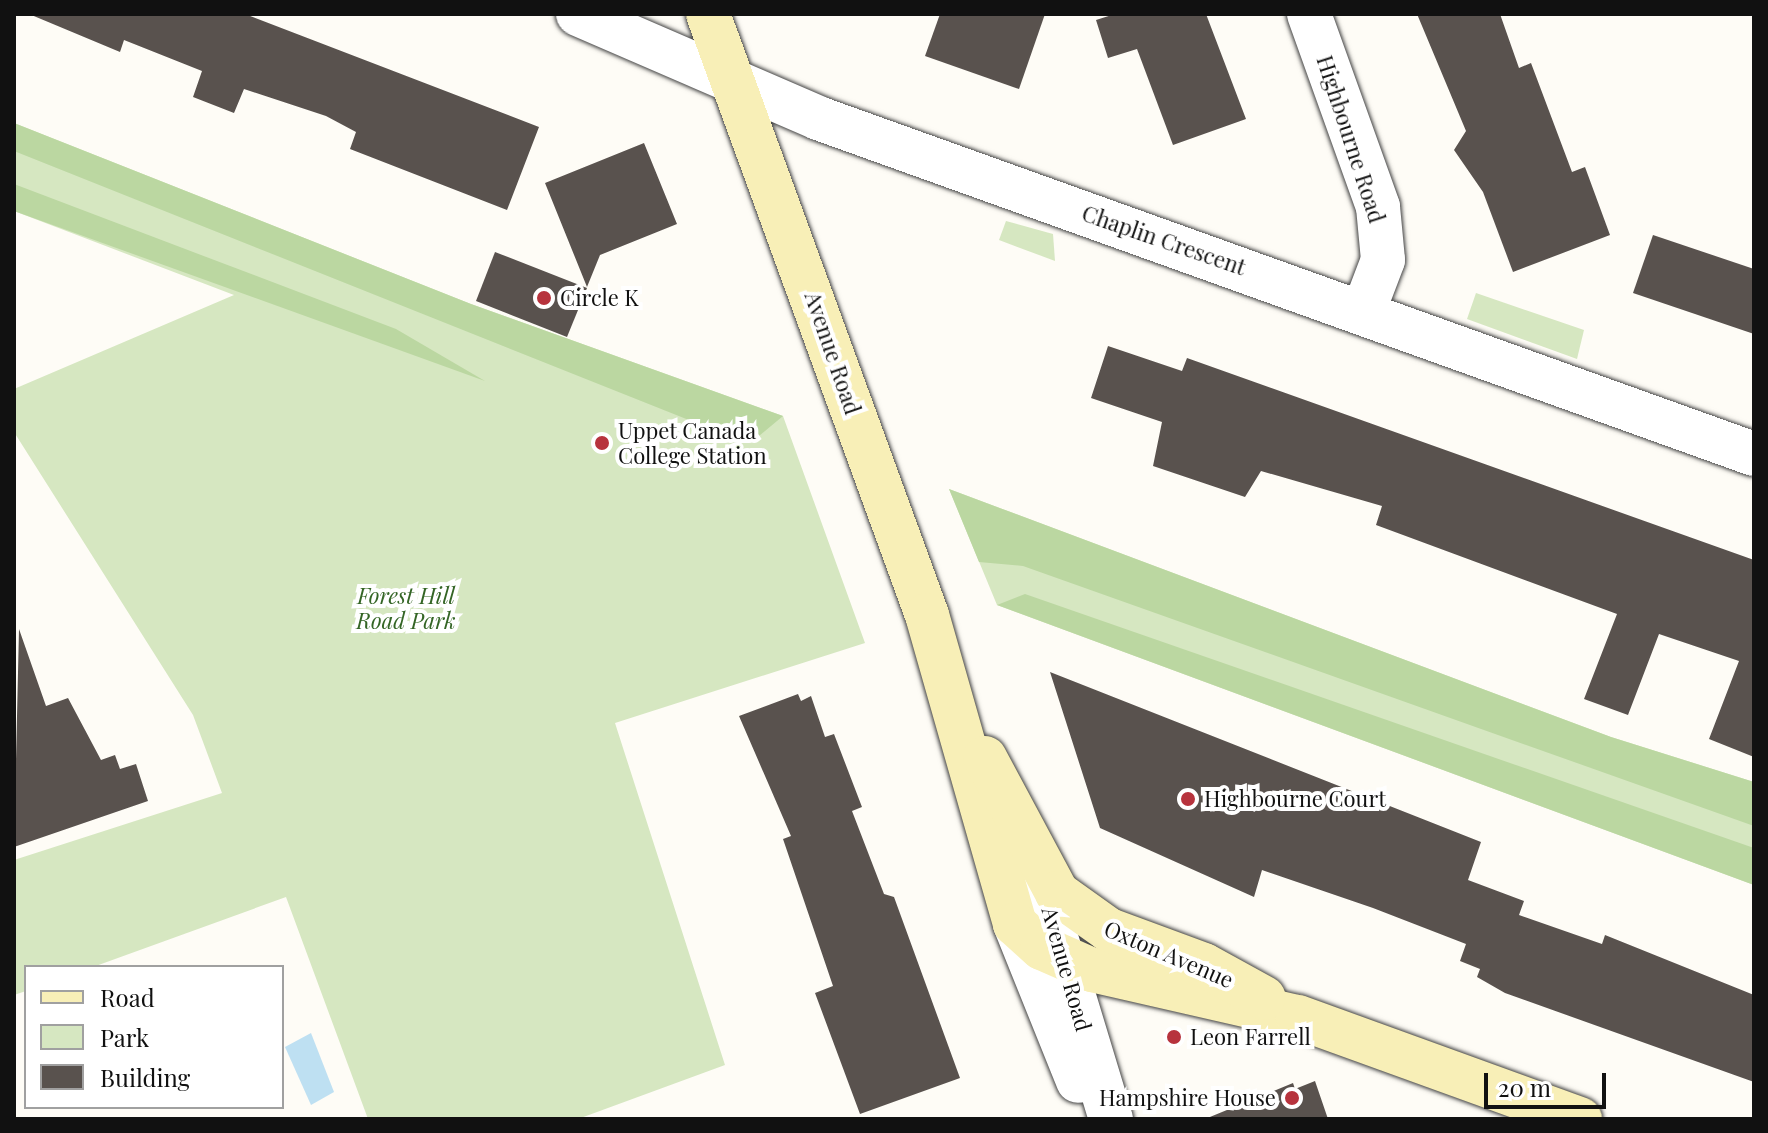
<!DOCTYPE html>
<style>
body{margin:0}
#map{position:relative;width:1768px;height:1133px;overflow:hidden;background:#fefcf6;font-family:"Playfair Display",serif}
div>[style]{position:absolute}
[style*='--x']{left:calc(var(--x)*1px);top:calc(var(--y)*1px);width:calc(var(--w)*1px);rotate:calc(var(--a)*1deg)}
.green>*{inset:0;background:#d6e7c1}
.forest>*{inset:0;background:#bbd7a1}
.water>*{inset:0;background:#bee0f2}
.building>*{inset:0;background:#59524e}
.roads{filter:drop-shadow(0 0 2px #444) drop-shadow(0 0 2px #444)}
.minor>*{height:44px;margin:-22px;padding:0 22px;transform-origin:22px;border-radius:22px;background:#fff}
.tertiary>*{height:44px;margin:-22px;padding:0 22px;transform-origin:22px;border-radius:22px;background:#fff}
.secondary>*{height:44px;margin:-22px;padding:0 22px;transform-origin:22px;border-radius:22px;background:#f8efb7}
.dots>*{width:22px;height:22px;translate:-50% -50%;box-sizing:border-box;border:4px solid #fff;border-radius:50%}
span{translate:-50% -50%;white-space:nowrap;text-align:center;line-height:1.15;-webkit-text-stroke:8px #fff;paint-order:stroke}
.street-label{font-size:22px;color:#111}
.poi-label{font-size:22px;color:#111}
.left{translate:0 -50%;text-align:left}
.right{translate:-100% -50%;text-align:right}
.park-label{font-size:22px;color:#346525;font-style:italic}
.frame{position:absolute;inset:0;border:16px solid #111;pointer-events:none}
.legend{position:absolute;left:24px;top:965px;width:260px;height:144px;box-sizing:border-box;background:#fff;border:2px solid #a0a0a0;margin:0;padding:10px 14px;list-style:none;font-size:24px;color:#111}
.legend li{display:flex;align-items:center;gap:16px;height:40px}
.legend b{width:40px;border:2px solid #a0a0a0}
.scale{position:absolute;left:1484px;top:1073px;width:122px;height:36px;box-sizing:border-box;border:4px solid #111;border-top:0;padding-left:10px;font-size:24px;line-height:28px;white-space:nowrap;color:#111;-webkit-text-stroke:6px #fff;paint-order:stroke}
</style>
<div id="map">
<div class="green">
<div style="clip-path:polygon(14px 123px,471px 304px,783px 416px,865px 643px,615px 723px,725px 1065px,578px 1119px,368px 1119px,286px 897px,93px 967px,26px 967px,26px 991px,14px 995px,14px 860px,222px 793px,193px 715px,14px 432px,14px 389px,234px 295px,14px 211px)"></div>
<div style="clip-path:polygon(1006px 221px,1053px 234px,1055px 261px,999px 240px)"></div>
<div style="clip-path:polygon(1476px 293px,1584px 330px,1577px 359px,1467px 319px)"></div>
<div style="clip-path:polygon(949px 489px,1611px 737px,1754px 782px,1754px 885px,997px 605px)"></div>
</div>
<div class="forest">
<div style="clip-path:polygon(14px 123px,471px 304px,783px 416px,759px 436px,729px 436px,14px 151px)"></div>
<div style="clip-path:polygon(14px 184px,396px 329px,485px 381px,14px 211px)"></div>
<div style="clip-path:polygon(949px 489px,1611px 737px,1754px 782px,1754px 826px,1023px 566px,979px 562px)"></div>
<div style="clip-path:polygon(1025px 594px,1754px 848px,1754px 885px,997px 605px)"></div>
</div>
<div class="water">
<div style="clip-path:polygon(311px 1033px,334px 1092px,311px 1105px,285px 1047px)"></div>
</div>
<div class="building">
<div style="clip-path:polygon(29px 14px,245px 14px,539px 127px,507px 210px,350px 149px,356px 132px,326px 116px,244px 89px,234px 113px,193px 97px,202px 71px,124px 40px,120px 52px)"></div>
<div style="clip-path:polygon(940px 14px,1045px 14px,1019px 89px,925px 56px)"></div>
<div style="clip-path:polygon(1115px 14px,1206px 14px,1246px 119px,1173px 145px,1137px 49px,1108px 58px,1096px 20px)"></div>
<div style="clip-path:polygon(1417px 14px,1500px 14px,1519px 68px,1531px 63px,1572px 172px,1585px 167px,1610px 235px,1513px 272px,1483px 192px,1454px 150px,1466px 131px)"></div>
<div style="clip-path:polygon(644px 143px,677px 224px,600px 255px,587px 287px,545px 183px)"></div>
<div style="clip-path:polygon(1653px 235px,1754px 269px,1754px 334px,1633px 293px)"></div>
<div style="clip-path:polygon(495px 252px,587px 288px,567px 337px,476px 301px)"></div>
<div style="clip-path:polygon(1108px 346px,1182px 371px,1187px 358px,1754px 560px,1754px 757px,1709px 739px,1739px 661px,1659px 634px,1628px 715px,1584px 699px,1617px 614px,1376px 525px,1382px 506px,1261px 471px,1245px 497px,1153px 466px,1162px 422px,1091px 398px)"></div>
<div style="clip-path:polygon(19px 629px,46px 706px,68px 698px,101px 760px,115px 755px,120px 769px,136px 764px,148px 801px,14px 847px)"></div>
<div style="clip-path:polygon(1050px 672px,1481px 842px,1468px 880px,1524px 901px,1519px 915px,1602px 944px,1605px 935px,1754px 995px,1754px 1082px,1505px 993px,1477px 977px,1480px 969px,1460px 961px,1466px 944px,1373px 908px,1262px 870px,1254px 897px,1100px 828px)"></div>
<div style="clip-path:polygon(798px 694px,801px 701px,811px 696px,825px 737px,834px 734px,862px 807px,852px 811px,884px 894px,894px 897px,960px 1078px,860px 1114px,815px 993px,833px 986px,783px 839px,791px 836px,739px 716px)"></div>
<div style="clip-path:polygon(1315px 1081px,1328px 1119px,1205px 1119px,1293px 1083px,1295px 1089px)"></div>
</div>
<div class="roads">
<div class="minor">
<div style="--x:1309;--y:14;--w:205;--a:70.3"></div>
<div style="--x:1378;--y:207;--w:53;--a:84.6"></div>
<div style="--x:1383;--y:260;--w:53;--a:110.8"></div>
<div style="--x:1033;--y:861;--w:270;--a:73.2"></div>
<div style="--x:1015;--y:924;--w:169;--a:68.1"></div>
</div>
<div class="tertiary">
<div style="--x:578;--y:14;--w:262;--a:23.4"></div>
<div style="--x:818;--y:118;--w:994;--a:19.75"></div>
</div>
<div class="secondary">
<div style="--x:708;--y:14;--w:640;--a:69.98"></div>
<div style="--x:927;--y:615;--w:321;--a:74.1"></div>
<div style="--x:1015;--y:924;--w:36;--a:42"></div>
<div style="--x:1042;--y:948;--w:55;--a:23.7"></div>
<div style="--x:1092;--y:970;--w:211;--a:12.9"></div>
<div style="--x:1298;--y:1017;--w:300;--a:19.9"></div>
<div style="--x:985;--y:758;--w:153;--a:61.9"></div>
<div style="--x:1057;--y:893;--w:64;--a:35.4"></div>
<div style="--x:1109;--y:930;--w:101;--a:20.2"></div>
<div style="--x:1204;--y:965;--w:68;--a:28.8"></div>
</div>
</div>
<div class="dots">
<div style="left:544px;top:298px;background:#b7333d"></div>
<div style="left:602px;top:443px;background:#b7333d"></div>
<div style="left:1188px;top:799px;background:#b7333d"></div>
<div style="left:1174px;top:1037px;background:#b7333d"></div>
<div style="left:1292px;top:1098px;background:#b7333d"></div>
</div>
<div class="street-label">
<span style="left:1351px;top:139px;rotate:72deg">Highbourne Road</span>
<span style="left:1164px;top:240px;rotate:19deg">Chaplin Crescent</span>
<span style="left:833px;top:353px;rotate:71deg">Avenue Road</span>
<span style="left:1169px;top:954px;rotate:23deg">Oxton Avenue</span>
<span style="left:1067px;top:969px;rotate:74deg">Avenue Road</span>
</div>
<div class="poi-label">
<span class="left" style="left:560px;top:298px">Circle K</span>
<span class="left" style="left:618px;top:443px">Uppet Canada<br>College Station</span>
<span class="left" style="left:1204px;top:799px">Highbourne Court</span>
<span class="left" style="left:1190px;top:1037px">Leon Farrell</span>
<span class="right" style="left:1276px;top:1098px">Hampshire House</span>
</div>
<div class="park-label">
<span style="left:406px;top:608px">Forest Hill<br>Road Park</span>
</div>
<div class="frame"></div>
<ul class="legend">
<li><b style="height:10px;background:#f8efb7"></b>Road</li>
<li><b style="height:22px;background:#d6e7c1"></b>Park</li>
<li><b style="height:22px;background:#59524e"></b>Building</li>
</ul>
<div class="scale">20 m</div>
</div>
